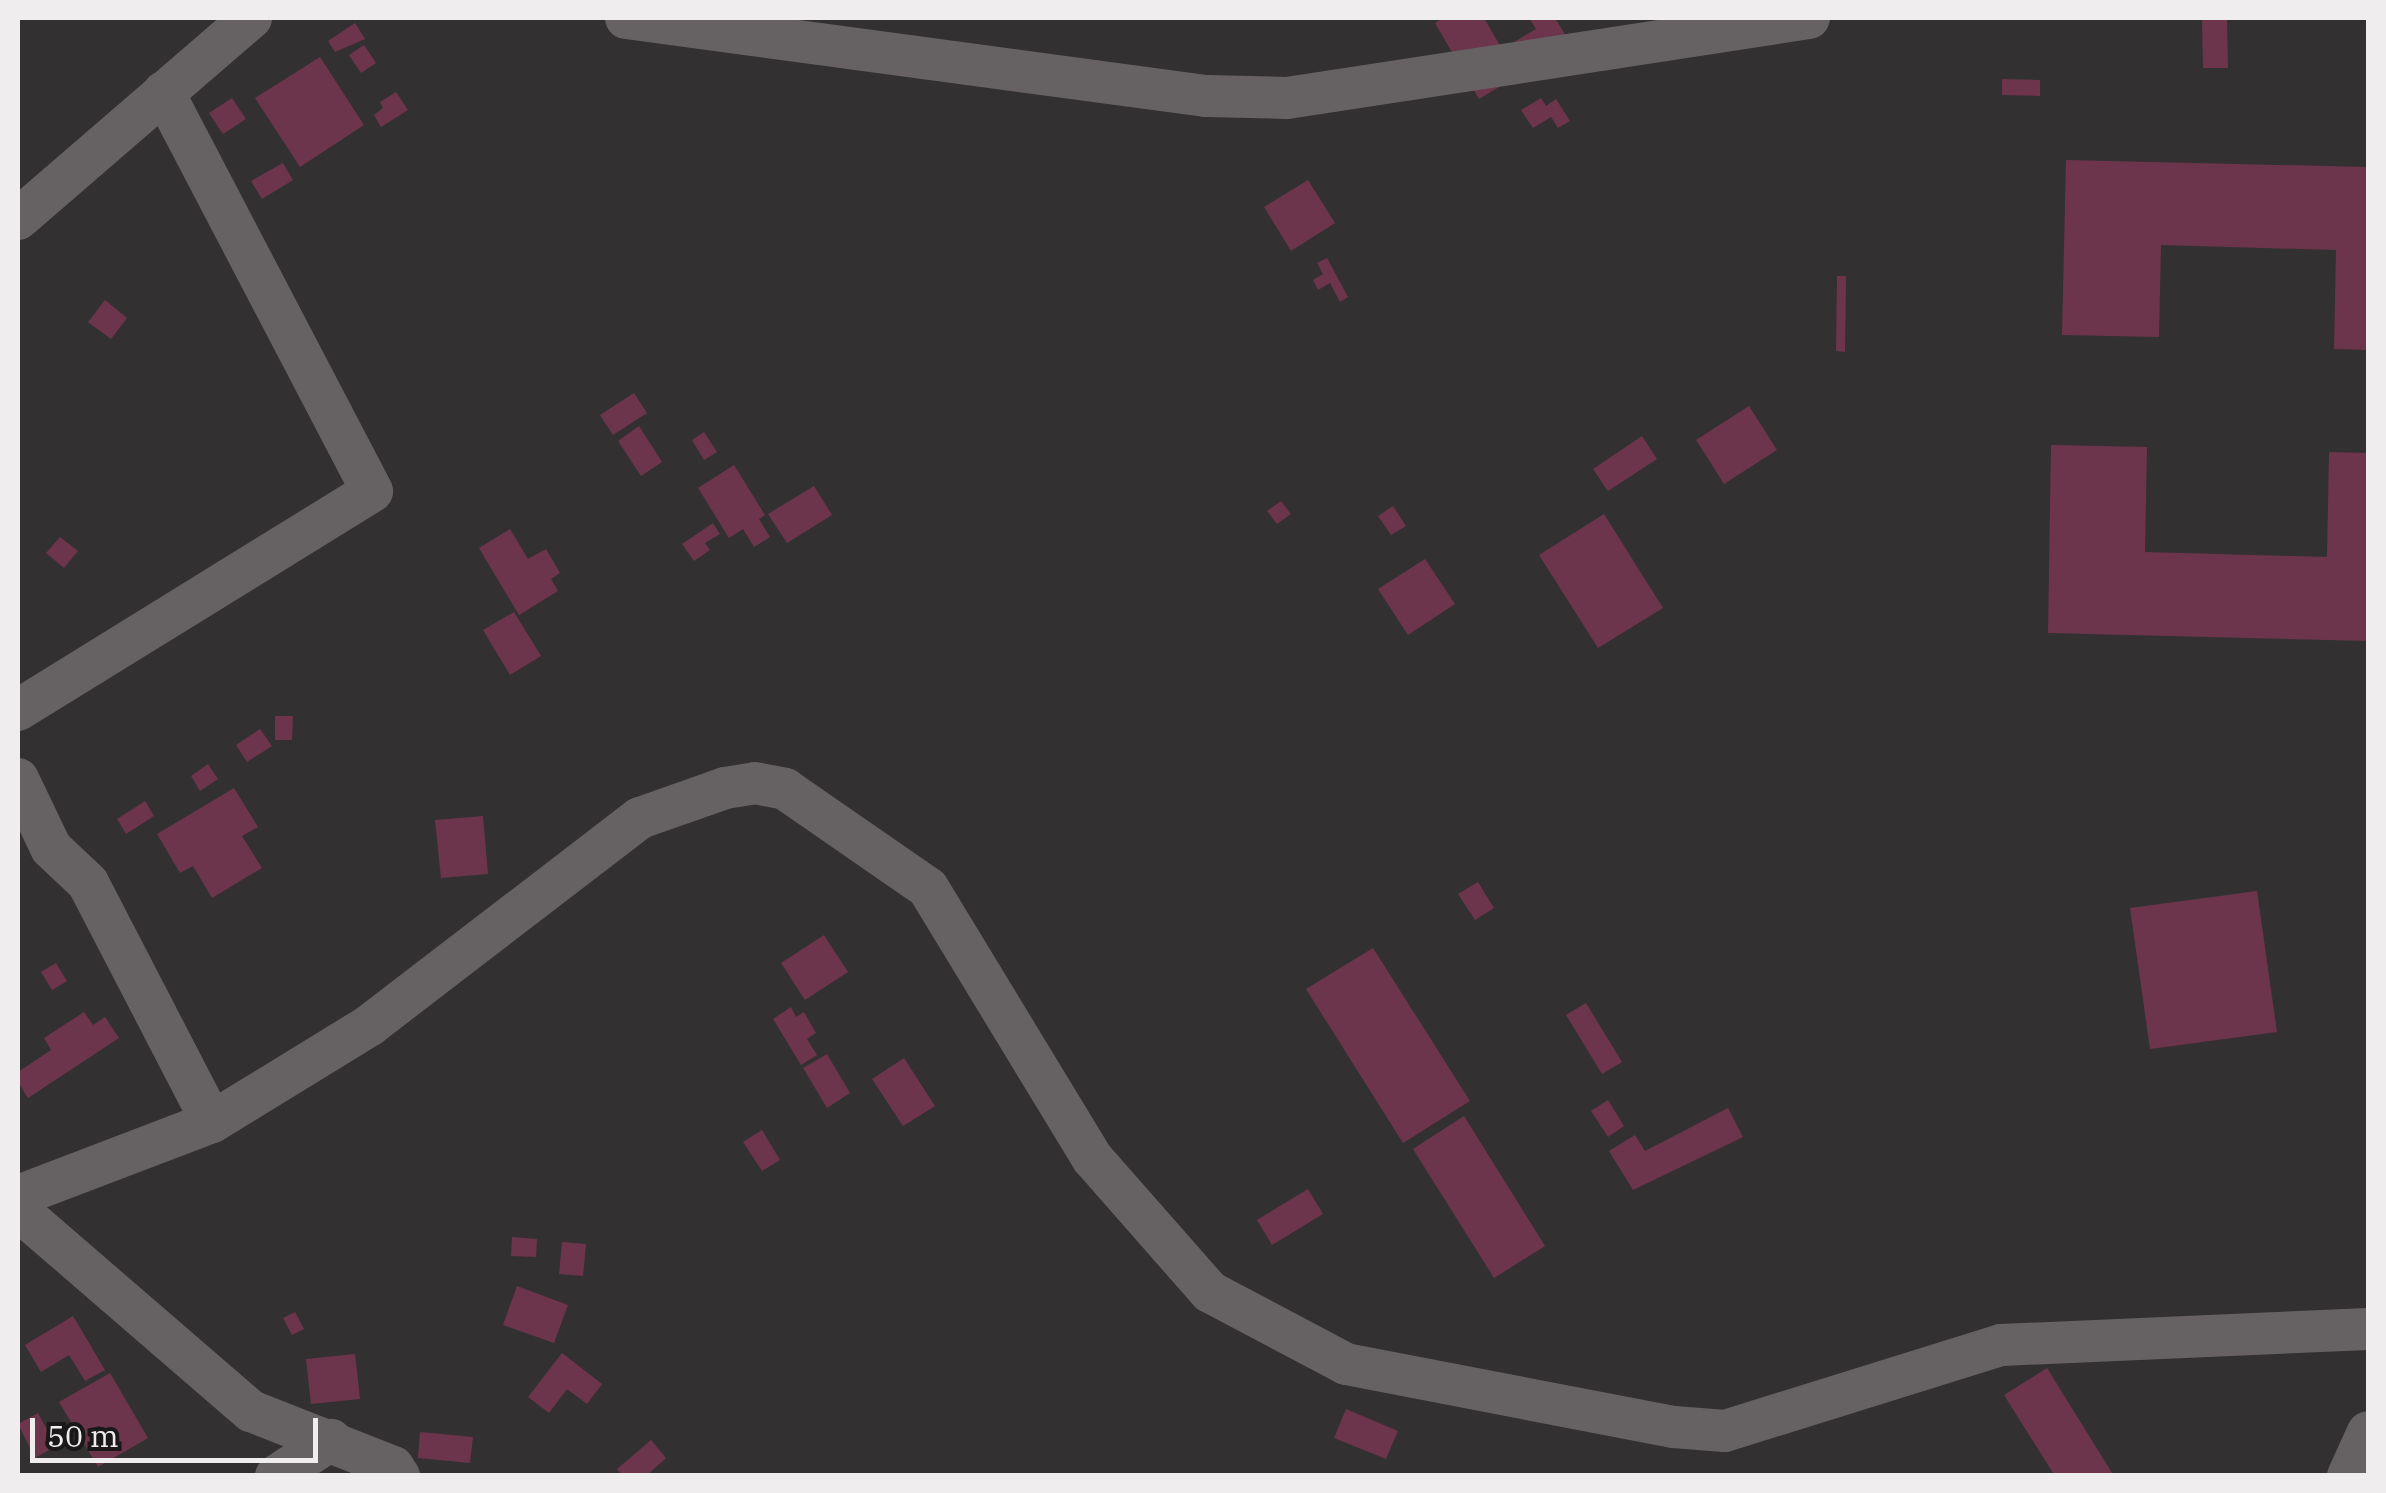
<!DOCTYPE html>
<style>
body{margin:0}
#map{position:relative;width:2386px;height:1493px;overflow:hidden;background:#333031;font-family:"IBM Plex Serif",serif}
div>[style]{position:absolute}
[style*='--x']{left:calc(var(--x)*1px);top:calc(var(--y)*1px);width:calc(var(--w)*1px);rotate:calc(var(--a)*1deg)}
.building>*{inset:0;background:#6d354b}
.minor>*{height:42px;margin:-21px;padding:0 21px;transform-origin:21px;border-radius:21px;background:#666263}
span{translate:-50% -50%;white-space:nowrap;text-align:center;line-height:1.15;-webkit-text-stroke:8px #1a1819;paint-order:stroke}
.frame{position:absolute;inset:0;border:20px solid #efedee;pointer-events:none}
.scale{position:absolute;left:30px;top:1418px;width:288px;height:45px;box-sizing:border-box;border:5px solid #efedee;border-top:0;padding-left:12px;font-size:30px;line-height:35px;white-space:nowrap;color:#efedee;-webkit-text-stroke:8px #1a1819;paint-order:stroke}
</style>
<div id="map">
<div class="building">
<div style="clip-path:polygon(1443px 18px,1484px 18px,1502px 49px,1536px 29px,1529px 18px,1555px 18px,1571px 44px,1479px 99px,1435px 23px)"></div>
<div style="clip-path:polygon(2202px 18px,2227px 18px,2228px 68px,2203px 68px)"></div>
<div style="clip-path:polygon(355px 23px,365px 39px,335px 52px,328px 41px)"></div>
<div style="clip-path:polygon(364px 45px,376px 63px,361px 73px,349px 55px)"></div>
<div style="clip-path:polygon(320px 57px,364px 125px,300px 167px,255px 98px)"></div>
<div style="clip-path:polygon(2002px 79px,2040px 80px,2040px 96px,2002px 95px)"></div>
<div style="clip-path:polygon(396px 92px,408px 110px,381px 127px,374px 115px,383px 108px,380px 102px)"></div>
<div style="clip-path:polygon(232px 98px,246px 119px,223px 134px,209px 113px)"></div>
<div style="clip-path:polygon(1541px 98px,1546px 106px,1556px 99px,1570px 121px,1558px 128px,1551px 117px,1533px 128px,1521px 110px)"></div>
<div style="clip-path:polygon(2066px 160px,2368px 167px,2368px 350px,2334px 349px,2336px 250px,2161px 245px,2159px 337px,2062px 335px)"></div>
<div style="clip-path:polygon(283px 163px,293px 180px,262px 199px,251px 181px)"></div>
<div style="clip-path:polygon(1308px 180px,1335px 223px,1291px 251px,1264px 207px)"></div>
<div style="clip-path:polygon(1327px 258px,1348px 297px,1340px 302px,1330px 283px,1318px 290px,1313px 280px,1323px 274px,1317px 263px)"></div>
<div style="clip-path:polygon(1837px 276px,1846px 276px,1845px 352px,1836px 351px)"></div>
<div style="clip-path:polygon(105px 300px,127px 318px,111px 339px,88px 322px)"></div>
<div style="clip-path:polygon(634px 393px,647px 413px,613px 435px,600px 415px)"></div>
<div style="clip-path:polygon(1749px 406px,1777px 450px,1724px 484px,1696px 440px)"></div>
<div style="clip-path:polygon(639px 426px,662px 462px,641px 476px,618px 441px)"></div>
<div style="clip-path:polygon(704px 432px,717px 452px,704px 460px,692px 440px)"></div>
<div style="clip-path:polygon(1642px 436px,1657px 459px,1608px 491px,1593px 469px)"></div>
<div style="clip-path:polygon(2051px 445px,2147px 447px,2145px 552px,2327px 557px,2329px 452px,2368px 453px,2368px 641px,2048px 633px)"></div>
<div style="clip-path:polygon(734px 465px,765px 515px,759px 519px,770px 537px,754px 547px,743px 529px,729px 538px,698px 488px)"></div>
<div style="clip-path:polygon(814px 486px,832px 515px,787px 543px,768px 514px)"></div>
<div style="clip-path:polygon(1281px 501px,1291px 514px,1277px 524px,1267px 511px)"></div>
<div style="clip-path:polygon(1393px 506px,1406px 526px,1391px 535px,1378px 516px)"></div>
<div style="clip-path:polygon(1604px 514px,1663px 608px,1598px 648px,1539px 555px)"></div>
<div style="clip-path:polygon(713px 523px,720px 534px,705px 543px,710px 550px,694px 561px,682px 544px)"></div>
<div style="clip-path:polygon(510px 529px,528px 559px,546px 549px,560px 573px,551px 579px,558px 591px,519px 615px,479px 548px)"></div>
<div style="clip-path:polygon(60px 537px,78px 551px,64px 568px,46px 553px)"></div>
<div style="clip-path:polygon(1425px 559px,1455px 604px,1408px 635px,1378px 589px)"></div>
<div style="clip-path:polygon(514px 612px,541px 656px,510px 675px,483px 630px)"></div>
<div style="clip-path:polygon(275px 716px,293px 716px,292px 740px,275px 740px)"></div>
<div style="clip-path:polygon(260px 729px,272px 746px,247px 762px,236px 745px)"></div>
<div style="clip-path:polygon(208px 764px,218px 779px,200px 791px,191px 776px)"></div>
<div style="clip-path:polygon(234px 788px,258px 827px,242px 836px,262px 868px,212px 898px,193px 866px,180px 873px,157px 834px)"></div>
<div style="clip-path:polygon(145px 801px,154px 816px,126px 834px,117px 819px)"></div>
<div style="clip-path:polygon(483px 816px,488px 874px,441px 878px,435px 820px)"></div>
<div style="clip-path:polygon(1478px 882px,1494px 908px,1475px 920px,1458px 894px)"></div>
<div style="clip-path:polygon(2257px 891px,2277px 1032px,2150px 1049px,2130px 908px)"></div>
<div style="clip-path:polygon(824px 935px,848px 972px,805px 1000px,781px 963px)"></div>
<div style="clip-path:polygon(1373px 948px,1470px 1101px,1403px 1143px,1306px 989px)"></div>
<div style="clip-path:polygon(56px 963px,67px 981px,52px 990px,41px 972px)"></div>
<div style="clip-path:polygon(1586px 1003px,1622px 1062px,1602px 1074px,1566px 1015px)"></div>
<div style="clip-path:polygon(791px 1007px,796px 1017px,804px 1012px,816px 1033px,807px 1039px,817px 1055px,801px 1065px,773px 1019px)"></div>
<div style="clip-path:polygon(84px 1012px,93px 1025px,105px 1017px,119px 1038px,28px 1098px,18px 1082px,18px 1072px,51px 1050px,44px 1038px)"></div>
<div style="clip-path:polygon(827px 1054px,850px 1093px,827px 1108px,803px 1068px)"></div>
<div style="clip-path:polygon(904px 1058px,935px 1106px,903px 1126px,872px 1079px)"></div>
<div style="clip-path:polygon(1608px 1100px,1624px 1126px,1608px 1137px,1591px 1111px)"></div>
<div style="clip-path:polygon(1728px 1108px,1743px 1137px,1633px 1190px,1609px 1151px,1635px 1135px,1645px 1151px)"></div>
<div style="clip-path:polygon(1464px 1116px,1545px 1246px,1494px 1278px,1413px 1149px)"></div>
<div style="clip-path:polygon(762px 1130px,780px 1160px,762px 1171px,743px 1142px)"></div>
<div style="clip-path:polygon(1308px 1189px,1323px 1214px,1272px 1245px,1257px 1220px)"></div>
<div style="clip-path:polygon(512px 1237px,537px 1239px,536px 1257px,511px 1256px)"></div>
<div style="clip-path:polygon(562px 1242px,586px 1244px,583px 1276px,559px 1274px)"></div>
<div style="clip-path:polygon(517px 1286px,568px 1305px,554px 1343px,503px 1325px)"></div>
<div style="clip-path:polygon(295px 1312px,304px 1329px,292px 1335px,283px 1318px)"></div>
<div style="clip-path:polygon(73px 1316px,105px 1370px,85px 1381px,69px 1355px,41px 1372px,25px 1345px)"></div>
<div style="clip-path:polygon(562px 1353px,602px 1384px,587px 1404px,567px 1389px,549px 1413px,528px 1397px)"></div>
<div style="clip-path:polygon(355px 1354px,360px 1399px,311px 1404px,306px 1359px)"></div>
<div style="clip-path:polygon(2047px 1368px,2114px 1476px,2055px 1476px,2004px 1395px)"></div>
<div style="clip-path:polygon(110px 1373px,148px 1438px,98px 1467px,59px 1402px)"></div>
<div style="clip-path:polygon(1346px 1409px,1398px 1431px,1386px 1459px,1334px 1438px)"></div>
<div style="clip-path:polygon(38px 1413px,56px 1446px,35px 1458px,18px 1424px)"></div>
<div style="clip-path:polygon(420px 1432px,473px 1437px,470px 1463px,418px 1458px)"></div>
<div style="clip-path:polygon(651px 1440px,666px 1458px,646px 1476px,622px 1476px,617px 1469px)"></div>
</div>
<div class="minor">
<div style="--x:626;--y:18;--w:585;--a:7.66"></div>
<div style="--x:1206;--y:96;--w:81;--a:1.4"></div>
<div style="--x:1287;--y:98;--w:528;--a:-8.71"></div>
<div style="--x:18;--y:219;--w:308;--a:-40.8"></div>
<div style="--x:18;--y:710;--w:416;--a:-31.7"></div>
<div style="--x:372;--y:491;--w:450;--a:-117.6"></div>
<div style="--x:18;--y:779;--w:76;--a:64.4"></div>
<div style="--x:51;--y:848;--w:51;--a:43.4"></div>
<div style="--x:88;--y:883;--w:269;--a:62.6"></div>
<div style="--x:18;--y:1196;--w:208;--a:-20.9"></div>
<div style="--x:212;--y:1122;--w:185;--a:-31.5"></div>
<div style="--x:370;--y:1025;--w:340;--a:-37.5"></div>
<div style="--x:640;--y:818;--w:90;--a:-19.4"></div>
<div style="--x:725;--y:788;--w:30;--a:-9"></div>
<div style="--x:755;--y:783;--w:31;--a:11"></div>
<div style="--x:785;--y:789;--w:174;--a:34.7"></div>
<div style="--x:928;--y:888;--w:317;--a:58.7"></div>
<div style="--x:1093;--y:1159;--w:177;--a:48.7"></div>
<div style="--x:1210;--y:1292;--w:154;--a:27.9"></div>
<div style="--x:1346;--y:1364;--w:334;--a:10.9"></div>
<div style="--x:1674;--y:1427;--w:51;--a:4.5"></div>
<div style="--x:1725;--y:1431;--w:289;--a:-17.3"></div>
<div style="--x:2001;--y:1345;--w:367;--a:-2.5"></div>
<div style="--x:18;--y:1210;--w:308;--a:40.8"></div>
<div style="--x:251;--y:1411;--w:153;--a:21.5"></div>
<div style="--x:393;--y:1467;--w:11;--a:56"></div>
<div style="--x:276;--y:1476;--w:66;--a:-33.2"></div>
<div style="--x:2348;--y:1476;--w:48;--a:-65.6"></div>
</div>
<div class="frame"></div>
<div class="scale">50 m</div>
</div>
